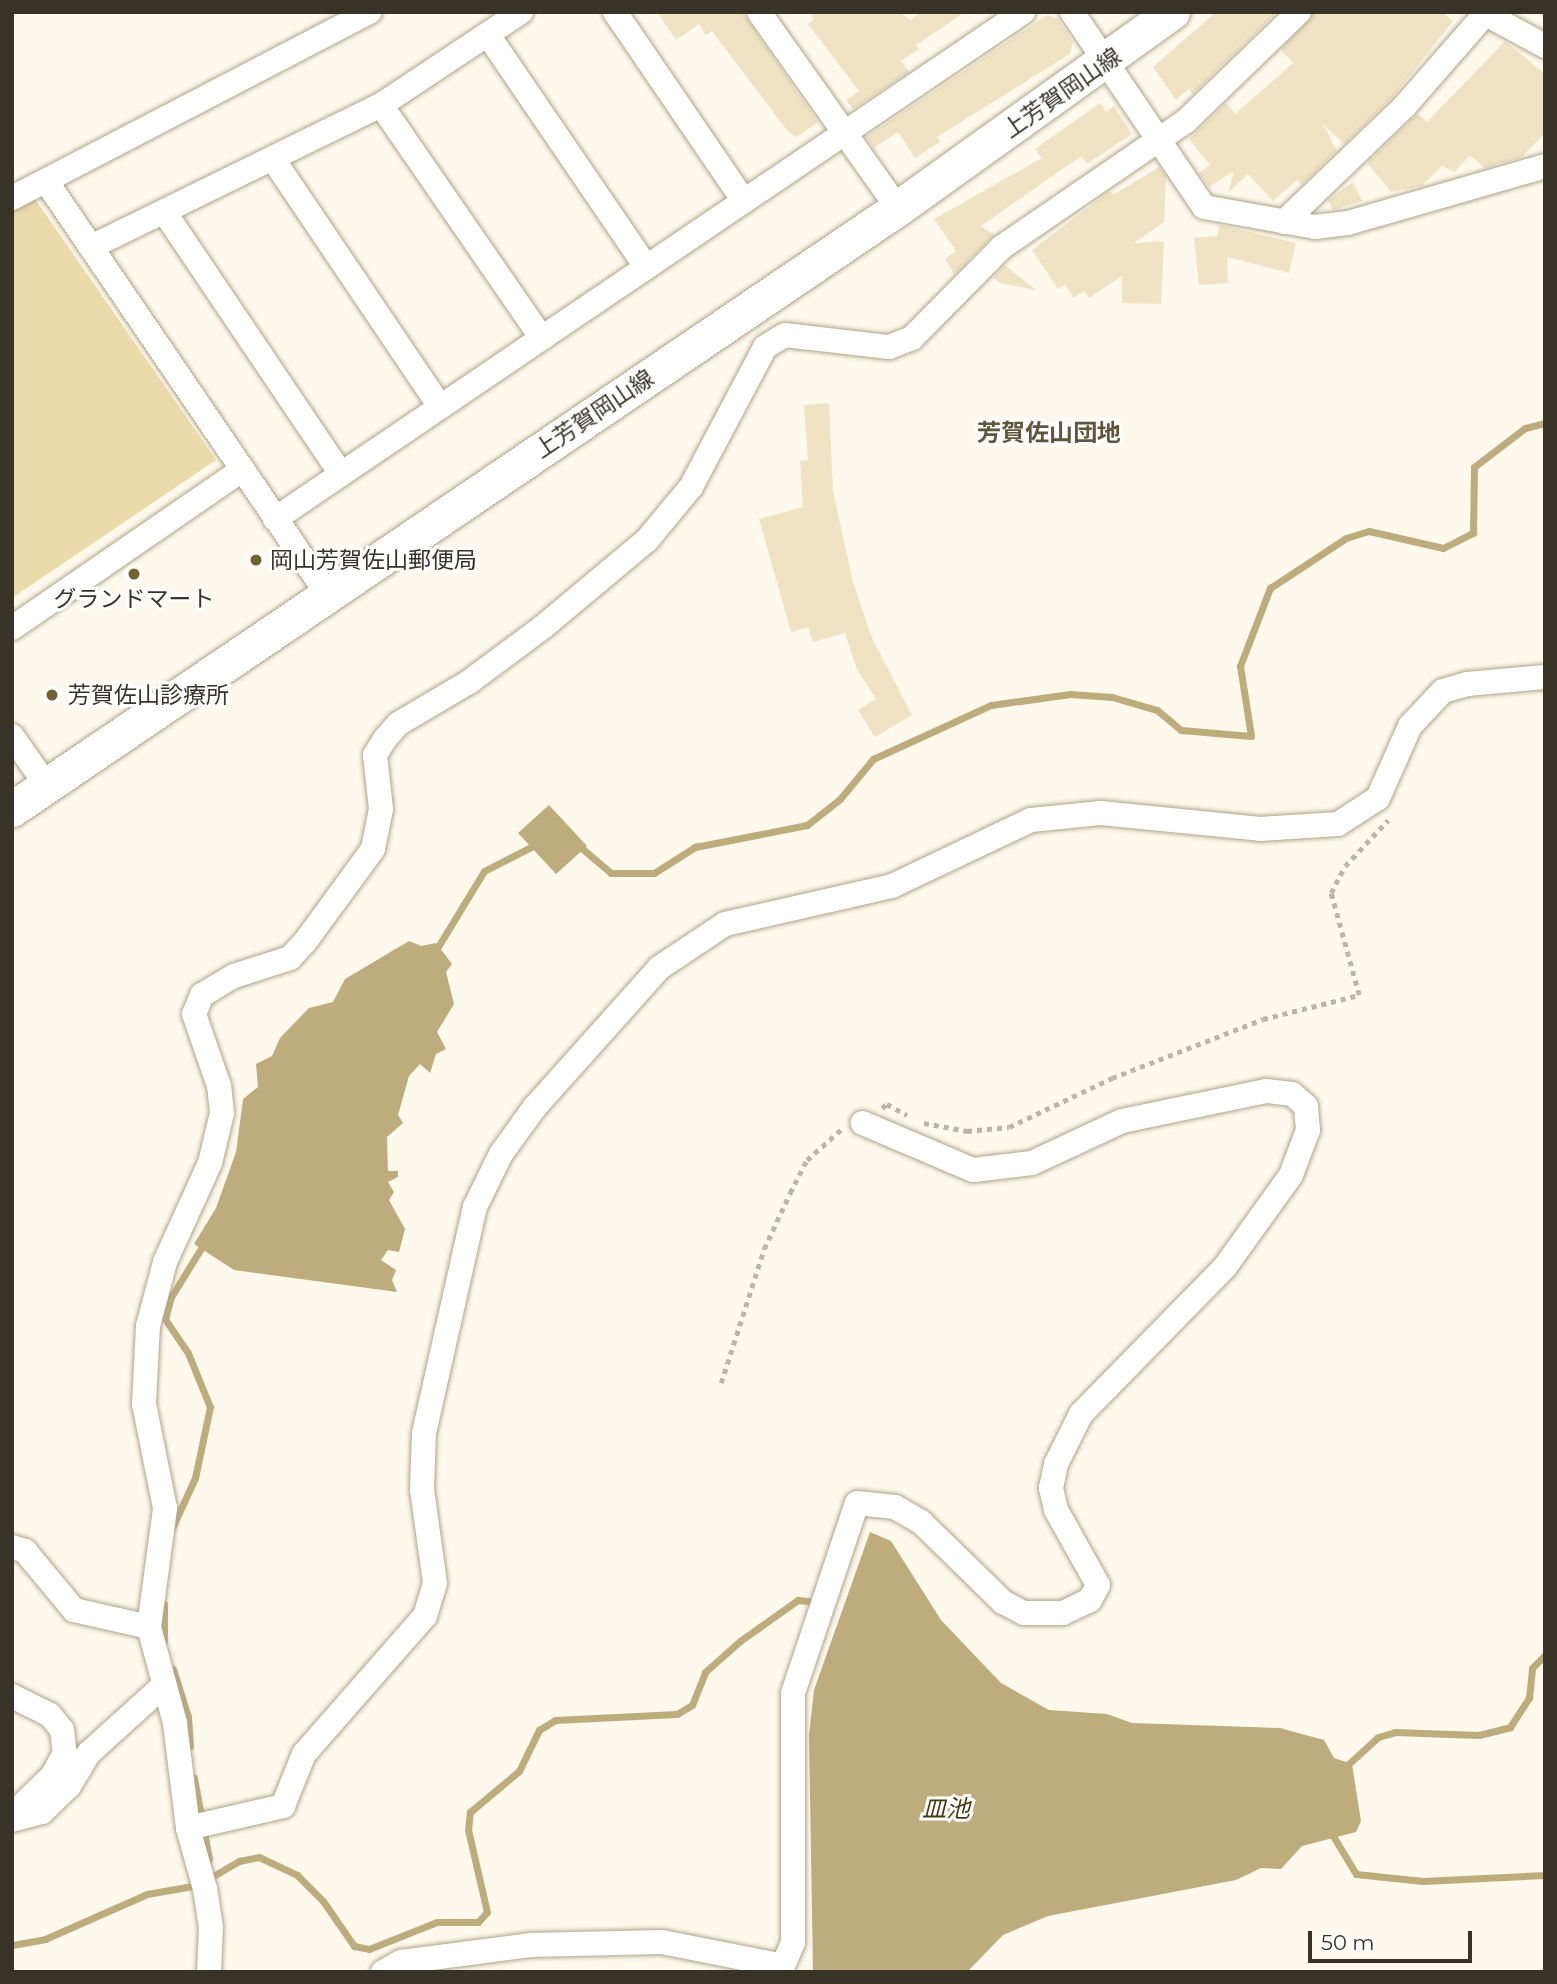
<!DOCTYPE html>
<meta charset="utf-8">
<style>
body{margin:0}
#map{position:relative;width:1557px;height:1984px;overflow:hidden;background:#fef9ed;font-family:Montserrat,"Noto Sans JP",sans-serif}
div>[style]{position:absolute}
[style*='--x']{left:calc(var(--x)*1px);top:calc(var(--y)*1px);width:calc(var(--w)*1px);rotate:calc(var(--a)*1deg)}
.green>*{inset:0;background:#ebdaaa}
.water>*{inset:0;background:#bfac7c}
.stream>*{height:7px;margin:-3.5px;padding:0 3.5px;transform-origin:3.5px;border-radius:3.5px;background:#bfac7c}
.building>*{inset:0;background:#efe3c4}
.path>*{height:4.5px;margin-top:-2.25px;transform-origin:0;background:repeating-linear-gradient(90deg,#bbb6aa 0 5px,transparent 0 10px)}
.roads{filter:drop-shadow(0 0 2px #afa487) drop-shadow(0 0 2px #afa487)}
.minor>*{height:24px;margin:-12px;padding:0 12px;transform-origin:12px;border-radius:12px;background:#fff}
.secondary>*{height:35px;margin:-17.5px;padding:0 17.5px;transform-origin:17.5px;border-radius:17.5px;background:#fff}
.dots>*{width:19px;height:19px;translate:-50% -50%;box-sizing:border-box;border:4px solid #fff;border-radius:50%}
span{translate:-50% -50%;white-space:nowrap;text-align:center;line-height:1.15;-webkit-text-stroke:6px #fff;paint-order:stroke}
.street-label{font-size:23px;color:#383327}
.poi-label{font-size:23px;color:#383327}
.left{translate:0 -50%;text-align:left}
.neighbourhood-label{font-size:24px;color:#60563b;font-weight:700}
.water-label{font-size:24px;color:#473a12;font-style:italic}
.frame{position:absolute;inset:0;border:14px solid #383327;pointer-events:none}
.scale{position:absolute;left:1308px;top:1931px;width:164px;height:32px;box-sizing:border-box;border:4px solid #383327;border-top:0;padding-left:9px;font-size:21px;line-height:24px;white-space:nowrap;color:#383327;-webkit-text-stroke:5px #fff;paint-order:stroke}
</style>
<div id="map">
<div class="green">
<div style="clip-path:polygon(35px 199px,216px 460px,12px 598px,12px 211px)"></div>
</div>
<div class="water">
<div style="clip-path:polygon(549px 805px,587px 846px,556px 874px,518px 833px)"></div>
<div style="clip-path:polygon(409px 941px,421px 946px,436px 943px,452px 964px,446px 972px,454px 1004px,437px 1032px,446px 1049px,436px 1054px,430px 1073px,420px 1064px,409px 1076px,398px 1115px,403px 1123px,387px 1137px,388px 1171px,398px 1171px,398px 1177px,388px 1182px,394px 1192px,389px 1200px,405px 1229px,399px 1252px,388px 1250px,381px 1260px,396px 1270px,392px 1280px,397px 1292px,234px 1270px,194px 1244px,216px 1208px,236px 1152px,243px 1099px,258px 1087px,256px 1064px,272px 1056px,280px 1038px,309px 1008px,333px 1002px,345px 979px)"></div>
<div style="clip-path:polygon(870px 1532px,891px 1541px,941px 1620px,1001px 1683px,1049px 1710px,1107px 1714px,1132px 1723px,1280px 1728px,1324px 1740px,1334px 1758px,1352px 1764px,1361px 1821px,1356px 1832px,1302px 1846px,1281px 1869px,1261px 1868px,1236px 1880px,1048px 1916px,1003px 1935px,967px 1972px,813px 1972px,809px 1735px,814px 1690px)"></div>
</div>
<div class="stream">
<div style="--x:578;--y:845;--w:43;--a:40.3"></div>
<div style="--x:611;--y:873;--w:43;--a:0"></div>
<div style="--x:654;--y:873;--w:49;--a:-32.4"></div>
<div style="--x:695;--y:847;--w:114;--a:-11.1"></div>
<div style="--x:807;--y:825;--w:42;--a:-38.2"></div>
<div style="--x:840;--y:799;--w:52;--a:-50.5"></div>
<div style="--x:873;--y:759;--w:130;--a:-24.6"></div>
<div style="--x:991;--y:705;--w:80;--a:-7.9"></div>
<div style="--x:1070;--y:694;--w:42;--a:4.1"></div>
<div style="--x:1112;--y:697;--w:47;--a:16.1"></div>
<div style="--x:1157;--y:710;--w:31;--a:40"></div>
<div style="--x:1181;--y:730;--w:70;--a:4.9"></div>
<div style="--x:1251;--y:736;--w:71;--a:-98.9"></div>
<div style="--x:1240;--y:666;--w:84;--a:-69"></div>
<div style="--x:1270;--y:588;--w:91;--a:-33.3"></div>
<div style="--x:1346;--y:538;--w:24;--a:-17"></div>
<div style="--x:1369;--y:531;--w:76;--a:12.9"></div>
<div style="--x:1443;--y:548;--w:34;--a:-27"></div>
<div style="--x:1473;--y:533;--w:66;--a:-89.1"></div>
<div style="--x:1474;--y:467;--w:64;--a:-37.4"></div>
<div style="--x:1525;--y:428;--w:21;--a:-14"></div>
<div style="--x:433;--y:955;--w:98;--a:-58.7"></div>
<div style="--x:484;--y:871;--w:62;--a:-27"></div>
<div style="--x:173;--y:1526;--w:53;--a:-65.4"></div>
<div style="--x:195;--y:1478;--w:73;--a:-78.1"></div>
<div style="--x:210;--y:1407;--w:58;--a:-112.2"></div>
<div style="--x:188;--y:1353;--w:41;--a:-124.1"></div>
<div style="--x:165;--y:1319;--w:23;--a:-75"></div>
<div style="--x:171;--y:1297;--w:65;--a:-58.3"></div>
<div style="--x:164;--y:1604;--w:37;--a:90"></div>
<div style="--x:173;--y:1669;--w:50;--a:72.6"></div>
<div style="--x:188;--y:1717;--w:29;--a:86"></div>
<div style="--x:1343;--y:1769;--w:47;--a:-42.4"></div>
<div style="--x:1378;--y:1737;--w:18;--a:-16"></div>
<div style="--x:1395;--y:1732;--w:84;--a:2"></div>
<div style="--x:1479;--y:1735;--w:32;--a:-14"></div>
<div style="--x:1510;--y:1727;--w:35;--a:-57"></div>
<div style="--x:1529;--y:1698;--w:30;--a:-84"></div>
<div style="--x:1532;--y:1668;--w:18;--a:-45"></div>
<div style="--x:194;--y:1778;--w:82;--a:79.5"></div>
<div style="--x:1330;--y:1831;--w:50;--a:58.8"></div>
<div style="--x:1356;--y:1874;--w:67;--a:6"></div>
<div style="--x:1423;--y:1881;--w:122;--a:-2.8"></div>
<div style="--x:12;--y:1945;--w:34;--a:-10"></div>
<div style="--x:45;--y:1939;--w:111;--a:-23.8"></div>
<div style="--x:147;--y:1894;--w:52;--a:-10"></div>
<div style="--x:198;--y:1885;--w:48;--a:-30.3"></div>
<div style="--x:239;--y:1861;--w:20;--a:-11"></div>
<div style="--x:259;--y:1857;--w:42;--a:25.3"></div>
<div style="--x:297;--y:1875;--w:37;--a:45"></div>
<div style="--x:323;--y:1901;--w:55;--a:55.4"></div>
<div style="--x:354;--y:1946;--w:15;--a:11"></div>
<div style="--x:369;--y:1949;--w:73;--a:-21.7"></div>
<div style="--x:437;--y:1922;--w:41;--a:0"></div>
<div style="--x:478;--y:1922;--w:13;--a:-48"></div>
<div style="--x:487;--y:1912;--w:84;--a:-103"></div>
<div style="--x:468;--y:1830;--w:18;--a:-84"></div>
<div style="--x:470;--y:1812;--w:64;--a:-39.9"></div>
<div style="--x:519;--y:1771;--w:46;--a:-64"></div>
<div style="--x:539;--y:1730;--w:19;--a:-32"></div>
<div style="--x:555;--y:1720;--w:122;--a:-2.8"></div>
<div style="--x:677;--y:1714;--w:17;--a:-31"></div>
<div style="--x:692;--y:1705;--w:35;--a:-68"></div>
<div style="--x:705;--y:1672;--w:47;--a:-41.5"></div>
<div style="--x:740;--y:1641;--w:71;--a:-35.3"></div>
<div style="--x:798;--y:1600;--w:19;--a:6"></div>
</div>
<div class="building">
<div style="clip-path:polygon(657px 12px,742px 12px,818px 122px,797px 137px,789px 133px,712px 31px,706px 35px,699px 24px,676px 40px)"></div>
<div style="clip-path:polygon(810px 12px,899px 12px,911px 20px,921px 12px,965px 12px,916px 45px,919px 49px,901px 61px,909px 72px,853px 109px,846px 100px,859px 91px,808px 24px,814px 19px)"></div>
<div style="clip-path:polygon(1216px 12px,1277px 12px,1193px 94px,1189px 89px,1176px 100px,1153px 67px)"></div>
<div style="clip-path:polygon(1313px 12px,1443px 12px,1453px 21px,1393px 97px,1344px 144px,1323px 124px,1337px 151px,1301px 185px,1297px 180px,1273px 201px,1248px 174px,1228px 193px,1234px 171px,1209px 187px,1199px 173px,1210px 165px,1189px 139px,1226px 103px,1235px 114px,1293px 63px,1281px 50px)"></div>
<div style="clip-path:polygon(1047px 15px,1058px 19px,1073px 42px,1070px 54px,937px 137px,940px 142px,915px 158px,898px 132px,874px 148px,866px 137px)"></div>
<div style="clip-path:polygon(1505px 41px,1545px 74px,1545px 133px,1522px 157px,1485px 168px,1470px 155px,1455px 172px,1442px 166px,1422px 186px,1391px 192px,1367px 163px,1418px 114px,1427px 122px)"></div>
<div style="clip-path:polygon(1100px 103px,1106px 112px,1114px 106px,1132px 134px,1087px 164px,1081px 156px,981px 226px,994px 235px,954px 274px,945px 259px,956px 251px,934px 219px,1042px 158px,1035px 149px)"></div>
<div style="clip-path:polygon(1159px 167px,1166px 177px,1164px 222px,1134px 243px,1164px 241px,1161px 304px,1122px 303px,1122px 276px,1089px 298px,1084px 291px,1074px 298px,1065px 284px,1058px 289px,1032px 250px,1110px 191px,1113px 195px)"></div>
<div style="clip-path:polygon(1353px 182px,1362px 201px,1333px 210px,1328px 200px)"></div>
<div style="clip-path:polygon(1220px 225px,1296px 243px,1289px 273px,1227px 257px,1228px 283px,1199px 285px,1194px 238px,1217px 236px)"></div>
<div style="clip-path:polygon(1005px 265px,1036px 290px,1000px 283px,993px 278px)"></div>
<div style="clip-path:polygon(829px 403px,833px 491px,853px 582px,872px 638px,912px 715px,875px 737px,858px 710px,876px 699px,857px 670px,845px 633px,813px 642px,808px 627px,791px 632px,759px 519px,803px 507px,800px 461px,808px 460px,804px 405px)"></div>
</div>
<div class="path">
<div style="--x:882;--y:1108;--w:6;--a:-39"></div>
<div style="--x:887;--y:1104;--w:23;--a:29"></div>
<div style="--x:924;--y:1123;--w:44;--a:10.5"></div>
<div style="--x:967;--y:1131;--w:42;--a:-5.4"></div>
<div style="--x:1009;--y:1127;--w:114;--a:-25.4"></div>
<div style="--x:1112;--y:1078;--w:162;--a:-21.3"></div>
<div style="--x:1263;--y:1019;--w:99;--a:-14"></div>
<div style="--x:1359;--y:995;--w:106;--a:-105.4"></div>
<div style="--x:1331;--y:893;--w:30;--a:-63"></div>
<div style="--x:1345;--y:866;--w:63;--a:-46.9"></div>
<div style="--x:721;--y:1383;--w:141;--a:-72.2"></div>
<div style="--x:764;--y:1249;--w:62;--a:-65.1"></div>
<div style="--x:790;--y:1193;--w:37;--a:-63"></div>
<div style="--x:807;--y:1160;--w:50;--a:-41.7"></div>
</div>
<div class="roads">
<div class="minor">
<div style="--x:615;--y:12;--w:229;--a:55.7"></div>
<div style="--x:759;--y:12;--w:240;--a:54.7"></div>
<div style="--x:1072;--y:12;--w:235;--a:55.9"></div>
<div style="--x:1204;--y:207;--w:113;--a:10.2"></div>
<div style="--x:1315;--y:227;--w:33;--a:-7"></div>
<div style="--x:1348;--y:223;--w:205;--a:-16.1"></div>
<div style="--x:1482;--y:12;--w:72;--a:28.4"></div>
<div style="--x:488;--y:35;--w:281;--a:55.7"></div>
<div style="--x:381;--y:105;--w:283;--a:55.4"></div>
<div style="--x:275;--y:162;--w:295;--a:56"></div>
<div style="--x:46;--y:181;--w:501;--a:55.74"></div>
<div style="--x:12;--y:198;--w:403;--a:-27.5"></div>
<div style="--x:165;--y:213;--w:315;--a:56"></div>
<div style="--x:1284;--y:222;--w:166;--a:-43.8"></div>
<div style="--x:1404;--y:107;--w:123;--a:-48.9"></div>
<div style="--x:91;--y:247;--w:323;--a:-26.1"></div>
<div style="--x:381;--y:105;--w:168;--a:-33.6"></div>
<div style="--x:275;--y:519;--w:904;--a:-34.13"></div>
<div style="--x:12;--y:628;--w:279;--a:-34.5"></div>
<div style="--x:12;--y:736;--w:61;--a:55"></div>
<div style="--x:12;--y:1547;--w:14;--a:17"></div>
<div style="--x:25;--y:1551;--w:77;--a:50.3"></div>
<div style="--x:74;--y:1610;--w:77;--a:12.8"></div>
<div style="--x:12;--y:1696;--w:42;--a:26.6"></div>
<div style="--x:50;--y:1715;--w:19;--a:51"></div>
<div style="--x:62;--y:1730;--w:23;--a:83"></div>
<div style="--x:65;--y:1753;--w:26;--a:119"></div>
<div style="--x:52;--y:1776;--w:56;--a:135.7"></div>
<div style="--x:12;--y:1820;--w:31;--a:-15"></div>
<div style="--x:42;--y:1812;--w:37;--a:-44"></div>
<div style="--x:69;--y:1786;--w:39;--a:-59"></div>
<div style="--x:89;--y:1753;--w:100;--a:-42.2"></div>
<div style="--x:188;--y:1828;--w:98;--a:-13"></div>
<div style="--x:283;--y:1806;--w:56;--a:-68"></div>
<div style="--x:304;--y:1754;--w:184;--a:-48.8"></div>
<div style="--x:425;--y:1616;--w:34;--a:-73"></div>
<div style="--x:435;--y:1583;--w:95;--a:-97.9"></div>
<div style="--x:422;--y:1489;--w:56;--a:-88"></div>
<div style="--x:424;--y:1433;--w:232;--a:-77.3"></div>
<div style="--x:475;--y:1207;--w:59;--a:-63.9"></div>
<div style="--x:501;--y:1154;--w:57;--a:-54.3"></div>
<div style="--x:534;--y:1108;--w:188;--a:-48.2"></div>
<div style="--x:659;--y:968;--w:79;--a:-33.7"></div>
<div style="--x:725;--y:924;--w:171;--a:-12.8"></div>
<div style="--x:892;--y:886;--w:154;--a:-25.4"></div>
<div style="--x:1031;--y:820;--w:70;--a:-5.7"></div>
<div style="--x:1101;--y:813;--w:160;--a:5.7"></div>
<div style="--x:1260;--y:829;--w:78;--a:-3.7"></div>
<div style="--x:1338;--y:824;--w:48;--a:-33"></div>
<div style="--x:1378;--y:798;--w:79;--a:-66"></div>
<div style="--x:1410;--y:726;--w:48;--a:-46.7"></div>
<div style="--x:1443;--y:691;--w:25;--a:-16"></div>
<div style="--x:1467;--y:684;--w:78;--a:-5.1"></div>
<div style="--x:209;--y:1972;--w:45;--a:-87.5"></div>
<div style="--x:211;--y:1927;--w:38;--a:-99"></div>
<div style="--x:205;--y:1889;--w:63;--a:-105.6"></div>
<div style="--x:188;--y:1828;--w:106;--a:-97.1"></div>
<div style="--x:175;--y:1723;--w:99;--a:-105.2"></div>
<div style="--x:149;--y:1627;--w:120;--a:-82.3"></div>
<div style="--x:165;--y:1508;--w:106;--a:-101.4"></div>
<div style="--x:144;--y:1404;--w:78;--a:-87.1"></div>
<div style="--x:148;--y:1326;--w:66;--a:-75.1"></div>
<div style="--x:165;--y:1262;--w:109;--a:-65.6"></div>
<div style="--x:210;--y:1163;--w:51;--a:-76.5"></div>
<div style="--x:222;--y:1113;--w:27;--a:-96"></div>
<div style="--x:219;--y:1086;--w:76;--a:-109.1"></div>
<div style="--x:194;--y:1014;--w:21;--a:-67"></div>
<div style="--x:202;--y:995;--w:37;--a:-31"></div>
<div style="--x:234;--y:976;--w:59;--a:-17.8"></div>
<div style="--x:290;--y:958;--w:22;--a:-47"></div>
<div style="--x:305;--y:942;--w:115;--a:-53.8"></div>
<div style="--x:373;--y:849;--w:41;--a:-78.7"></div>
<div style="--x:381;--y:809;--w:54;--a:-96.3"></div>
<div style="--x:375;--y:755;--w:19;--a:-58"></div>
<div style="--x:385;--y:739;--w:20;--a:-49"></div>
<div style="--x:398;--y:724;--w:82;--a:-30.6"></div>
<div style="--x:469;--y:682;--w:92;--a:-36.6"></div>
<div style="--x:543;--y:627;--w:136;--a:-39.9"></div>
<div style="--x:647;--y:540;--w:69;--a:-50.3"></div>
<div style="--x:691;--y:487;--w:158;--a:-62.1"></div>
<div style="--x:765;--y:347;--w:23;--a:-31"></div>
<div style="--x:785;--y:335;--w:105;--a:6.6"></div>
<div style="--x:889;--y:347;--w:25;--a:-21"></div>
<div style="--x:912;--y:338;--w:128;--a:-45.3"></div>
<div style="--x:1002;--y:247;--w:223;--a:-34.4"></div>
<div style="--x:1186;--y:121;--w:157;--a:-44"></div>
<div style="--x:383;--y:1972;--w:21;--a:-29"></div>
<div style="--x:401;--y:1962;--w:130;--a:-7.5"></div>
<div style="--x:530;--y:1945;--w:132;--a:-1.3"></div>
<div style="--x:662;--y:1942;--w:123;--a:11.2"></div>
<div style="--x:783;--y:1966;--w:26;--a:-67"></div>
<div style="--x:793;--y:1942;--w:249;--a:-90"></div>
<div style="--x:793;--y:1693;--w:200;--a:-71.4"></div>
<div style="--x:857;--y:1503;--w:38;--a:6"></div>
<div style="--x:895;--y:1507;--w:30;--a:30"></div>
<div style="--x:921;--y:1522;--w:115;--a:44.3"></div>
<div style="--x:1003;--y:1602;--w:24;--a:28"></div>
<div style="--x:1024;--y:1613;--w:39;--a:0"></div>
<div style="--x:1063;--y:1613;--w:30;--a:-26"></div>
<div style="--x:1090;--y:1600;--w:17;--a:-62"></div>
<div style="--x:1098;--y:1585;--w:86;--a:-119.2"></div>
<div style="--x:1056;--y:1510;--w:23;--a:-103"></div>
<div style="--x:1051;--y:1488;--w:25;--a:-78"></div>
<div style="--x:1056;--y:1464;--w:56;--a:-63.4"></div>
<div style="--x:1081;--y:1414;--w:206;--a:-45.6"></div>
<div style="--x:1225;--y:1267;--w:113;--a:-54.3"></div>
<div style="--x:1291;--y:1175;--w:48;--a:-69.3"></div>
<div style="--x:1308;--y:1130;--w:24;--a:-95"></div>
<div style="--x:1306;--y:1106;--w:18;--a:-139"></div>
<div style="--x:1292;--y:1094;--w:26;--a:-173"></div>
<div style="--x:1266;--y:1091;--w:147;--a:168.2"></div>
<div style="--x:1122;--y:1121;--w:99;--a:155"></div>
<div style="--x:1032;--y:1163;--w:59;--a:173.2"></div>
<div style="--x:973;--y:1170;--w:120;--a:-156.9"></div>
</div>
<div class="secondary">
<div style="--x:12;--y:809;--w:1071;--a:-34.15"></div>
<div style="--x:898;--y:208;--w:337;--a:-35.6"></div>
</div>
</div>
<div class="dots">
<div style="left:256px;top:560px;background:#736230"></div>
<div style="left:134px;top:574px;background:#736230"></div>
<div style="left:52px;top:695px;background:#736230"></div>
</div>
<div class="street-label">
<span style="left:1062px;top:93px;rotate:-35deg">上芳賀岡山線</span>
<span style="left:594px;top:414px;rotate:-34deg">上芳賀岡山線</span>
</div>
<div class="poi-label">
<span class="left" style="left:270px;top:560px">岡山芳賀佐山郵便局</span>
<span style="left:134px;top:599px">グランドマート</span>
<span class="left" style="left:68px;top:695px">芳賀佐山診療所</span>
</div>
<div class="neighbourhood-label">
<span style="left:1049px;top:433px">芳賀佐山団地</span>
</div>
<div class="water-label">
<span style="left:946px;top:1809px">皿池</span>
</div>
<div class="frame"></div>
<div class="scale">50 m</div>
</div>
